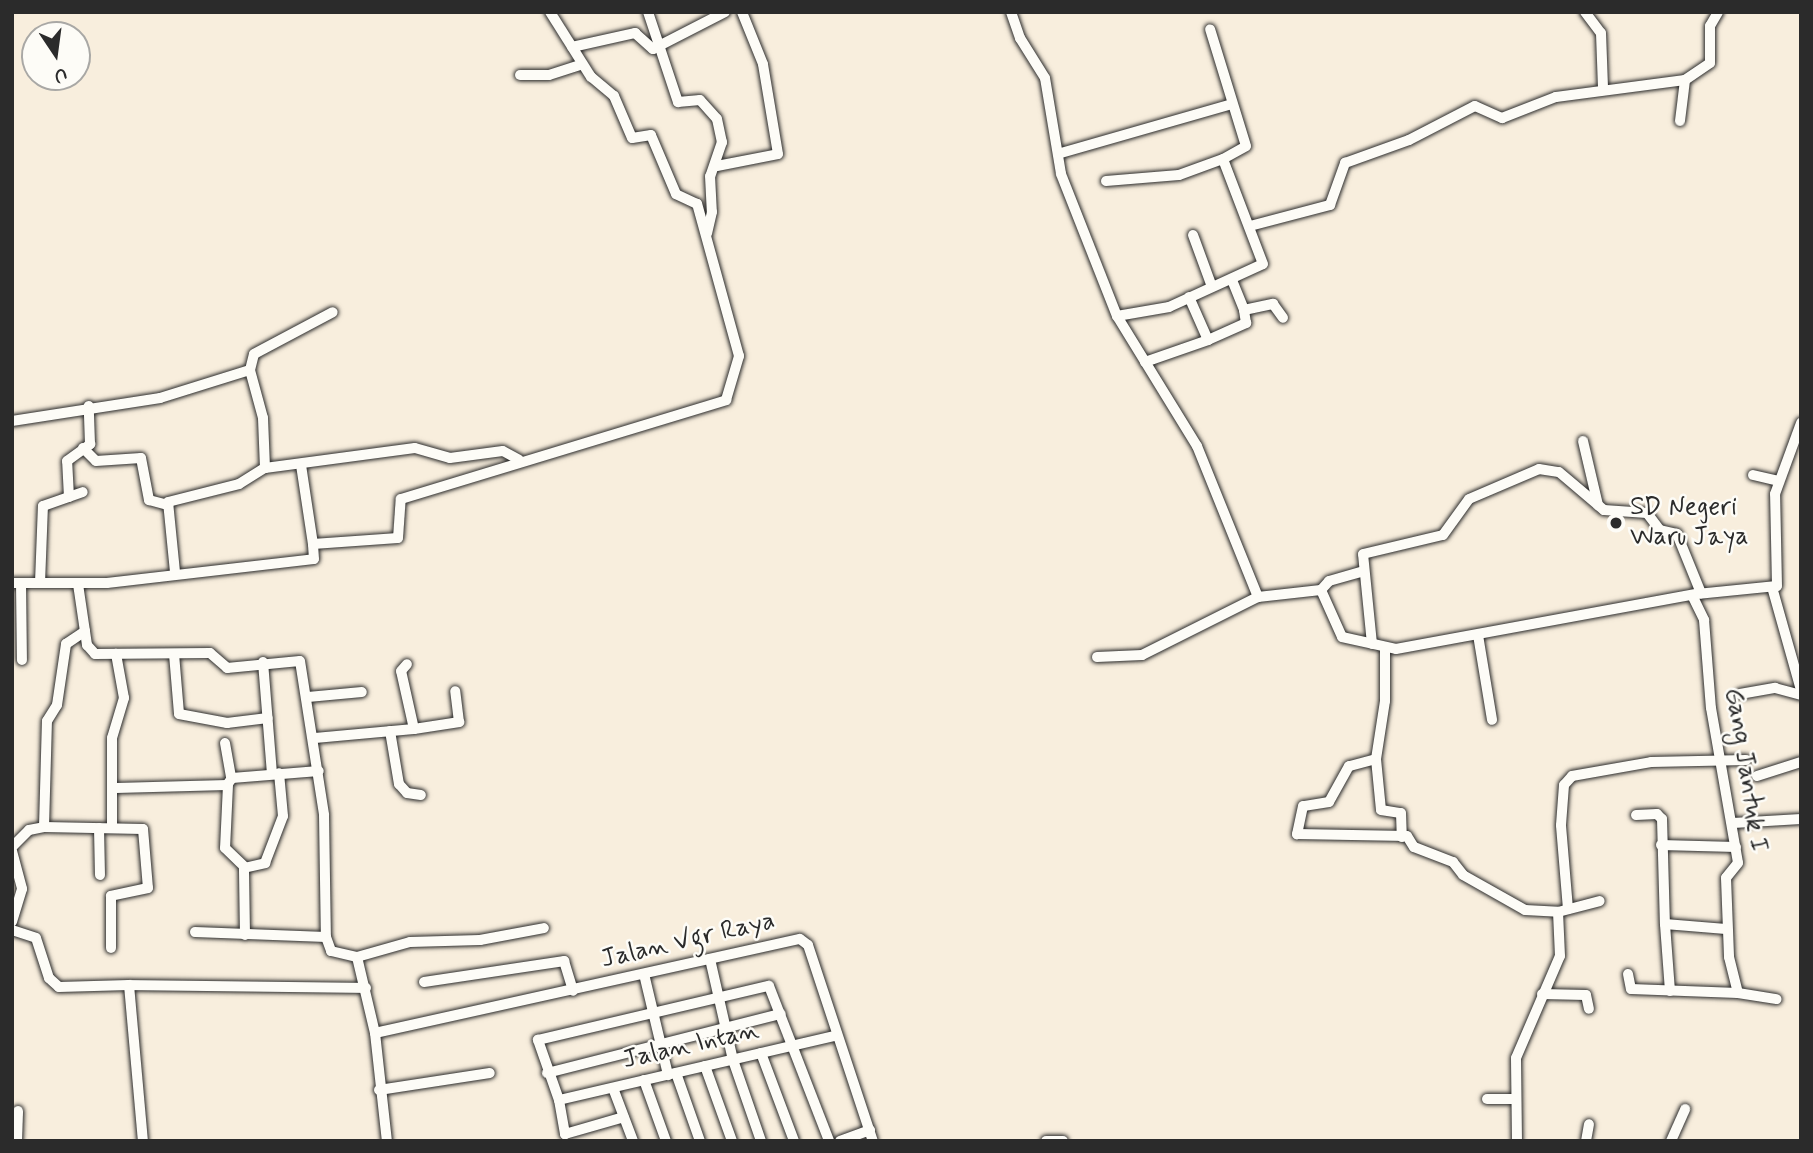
<!DOCTYPE html>
<style>
body{margin:0}
#map{position:relative;width:1813px;height:1153px;overflow:hidden;background:#f8eedd;font-family:Mynerve,sans-serif}
div>[style]{position:absolute}
[style*='--x']{left:calc(var(--x)*1px);top:calc(var(--y)*1px);width:calc(var(--w)*1px);rotate:calc(var(--a)*1deg)}
.roads{filter:drop-shadow(0 0 2px #2b2b2b) drop-shadow(0 0 2px #2b2b2b)}
.minor>*{height:10px;margin:-5px;padding:0 5px;transform-origin:5px;border-radius:5px;background:#fdfcf7}
.dots>*{width:19px;height:19px;translate:-50% -50%;box-sizing:border-box;border:4px solid #fdfcf7;border-radius:50%}
span{translate:-50% -50%;white-space:nowrap;text-align:center;line-height:1.15;-webkit-text-stroke:5px #fdfcf7;paint-order:stroke}
.poi-label{font-size:26px;color:#2b2b2b}
.left{translate:0 -50%;text-align:left}
.street-label{font-size:26px;color:#2b2b2b}
.frame{position:absolute;inset:0;border:14px solid #2b2b2b;pointer-events:none}
.north{position:absolute;left:21px;top:21px;width:70px;height:70px;box-sizing:border-box;background:#fdfcf7;border:2px solid #a9a8a5;border-radius:50%;rotate:167deg;font-size:19px;font-weight:700;line-height:28px;text-align:center;color:#2b2b2b}
.north::after{content:'';display:block;margin:auto;width:24px;height:32px;background:#2b2b2b;clip-path:polygon(50% 0,100% 100%,50% 72%,0 100%)}
</style>
<div id="map">
<div class="roads">
<div class="minor">
<div style="--x:648;--y:12;--w:95;--a:71.6"></div>
<div style="--x:678;--y:102;--w:22;--a:-5"></div>
<div style="--x:700;--y:100;--w:25;--a:48"></div>
<div style="--x:717;--y:119;--w:24;--a:78"></div>
<div style="--x:722;--y:142;--w:36;--a:109"></div>
<div style="--x:710;--y:176;--w:36;--a:87"></div>
<div style="--x:712;--y:212;--w:22;--a:103"></div>
<div style="--x:1011;--y:12;--w:28;--a:71"></div>
<div style="--x:1020;--y:38;--w:47;--a:58"></div>
<div style="--x:1045;--y:78;--w:97;--a:80.5"></div>
<div style="--x:1061;--y:174;--w:153;--a:68.5"></div>
<div style="--x:1117;--y:316;--w:153;--a:58.4"></div>
<div style="--x:1197;--y:446;--w:163;--a:68"></div>
<div style="--x:1258;--y:597;--w:63;--a:-6.3"></div>
<div style="--x:1321;--y:590;--w:51;--a:65.9"></div>
<div style="--x:1342;--y:637;--w:55;--a:12.5"></div>
<div style="--x:1396;--y:649;--w:306;--a:-10.4"></div>
<div style="--x:1697;--y:594;--w:80;--a:-5.7"></div>
<div style="--x:1777;--y:586;--w:92;--a:-91.2"></div>
<div style="--x:1775;--y:494;--w:76;--a:-69.9"></div>
<div style="--x:1585;--y:12;--w:26;--a:53"></div>
<div style="--x:1601;--y:33;--w:55;--a:87.9"></div>
<div style="--x:572;--y:47;--w:65;--a:-12.5"></div>
<div style="--x:635;--y:33;--w:24;--a:42"></div>
<div style="--x:653;--y:49;--w:81;--a:-27.2"></div>
<div style="--x:520;--y:75;--w:29;--a:0"></div>
<div style="--x:549;--y:75;--w:35;--a:-18"></div>
<div style="--x:1680;--y:121;--w:41;--a:-83"></div>
<div style="--x:1061;--y:153;--w:178;--a:-16"></div>
<div style="--x:717;--y:166;--w:62;--a:-11.1"></div>
<div style="--x:778;--y:154;--w:91;--a:-99.5"></div>
<div style="--x:763;--y:64;--w:56;--a:-112"></div>
<div style="--x:1106;--y:181;--w:73;--a:-4.7"></div>
<div style="--x:1179;--y:175;--w:47;--a:-20"></div>
<div style="--x:1250;--y:226;--w:83;--a:-14.7"></div>
<div style="--x:1330;--y:205;--w:45;--a:-70.3"></div>
<div style="--x:1345;--y:163;--w:68;--a:-19.8"></div>
<div style="--x:1409;--y:140;--w:74;--a:-27.3"></div>
<div style="--x:1475;--y:106;--w:30;--a:24"></div>
<div style="--x:1502;--y:118;--w:58;--a:-21.3"></div>
<div style="--x:1556;--y:97;--w:130;--a:-7.5"></div>
<div style="--x:1685;--y:80;--w:30;--a:-34"></div>
<div style="--x:1710;--y:63;--w:37;--a:-90"></div>
<div style="--x:1710;--y:26;--w:16;--a:-60"></div>
<div style="--x:1193;--y:235;--w:55;--a:69.9"></div>
<div style="--x:1232;--y:280;--w:32;--a:68"></div>
<div style="--x:1244;--y:310;--w:30;--a:-12"></div>
<div style="--x:1273;--y:304;--w:17;--a:54"></div>
<div style="--x:1117;--y:316;--w:53;--a:-9.8"></div>
<div style="--x:1169;--y:307;--w:103;--a:-24.6"></div>
<div style="--x:1263;--y:264;--w:112;--a:-110.9"></div>
<div style="--x:1223;--y:159;--w:26;--a:-29"></div>
<div style="--x:1246;--y:146;--w:122;--a:-107.1"></div>
<div style="--x:1208;--y:340;--w:42;--a:-24.1"></div>
<div style="--x:1246;--y:323;--w:13;--a:-99"></div>
<div style="--x:1145;--y:362;--w:67;--a:-19.2"></div>
<div style="--x:1208;--y:340;--w:47;--a:-113.8"></div>
<div style="--x:12;--y:421;--w:150;--a:-8.8"></div>
<div style="--x:160;--y:398;--w:94;--a:-17.3"></div>
<div style="--x:1583;--y:441;--w:66;--a:76.8"></div>
<div style="--x:83;--y:448;--w:18;--a:45"></div>
<div style="--x:96;--y:461;--w:45;--a:-3.8"></div>
<div style="--x:141;--y:458;--w:43;--a:79.2"></div>
<div style="--x:149;--y:500;--w:20;--a:15"></div>
<div style="--x:301;--y:465;--w:80;--a:81.4"></div>
<div style="--x:265;--y:468;--w:50;--a:-92.3"></div>
<div style="--x:263;--y:418;--w:50;--a:-105.2"></div>
<div style="--x:250;--y:370;--w:16;--a:-76"></div>
<div style="--x:254;--y:354;--w:89;--a:-28"></div>
<div style="--x:1753;--y:475;--w:26;--a:13"></div>
<div style="--x:69;--y:497;--w:36;--a:-93"></div>
<div style="--x:67;--y:461;--w:29;--a:-36"></div>
<div style="--x:90;--y:444;--w:38;--a:-92"></div>
<div style="--x:175;--y:572;--w:70;--a:-95.7"></div>
<div style="--x:168;--y:502;--w:73;--a:-14.2"></div>
<div style="--x:239;--y:484;--w:31;--a:-32"></div>
<div style="--x:265;--y:468;--w:151;--a:-7.6"></div>
<div style="--x:415;--y:448;--w:36;--a:16"></div>
<div style="--x:450;--y:458;--w:53;--a:-7.5"></div>
<div style="--x:503;--y:451;--w:18;--a:29"></div>
<div style="--x:12;--y:583;--w:95;--a:0"></div>
<div style="--x:107;--y:583;--w:208;--a:-6.6"></div>
<div style="--x:314;--y:559;--w:15;--a:-94"></div>
<div style="--x:313;--y:544;--w:85;--a:-4"></div>
<div style="--x:398;--y:538;--w:39;--a:-86"></div>
<div style="--x:401;--y:499;--w:340;--a:-16.9"></div>
<div style="--x:726;--y:400;--w:46;--a:-73.5"></div>
<div style="--x:739;--y:356;--w:158;--a:-105.4"></div>
<div style="--x:697;--y:204;--w:23;--a:-155"></div>
<div style="--x:676;--y:194;--w:64;--a:-113"></div>
<div style="--x:651;--y:135;--w:19;--a:171"></div>
<div style="--x:632;--y:138;--w:46;--a:-113.2"></div>
<div style="--x:614;--y:96;--w:30;--a:-140"></div>
<div style="--x:591;--y:77;--w:77;--a:-122.2"></div>
<div style="--x:21;--y:583;--w:77;--a:89.3"></div>
<div style="--x:40;--y:583;--w:77;--a:-87.8"></div>
<div style="--x:43;--y:506;--w:42;--a:-19.3"></div>
<div style="--x:78;--y:584;--w:62;--a:81.6"></div>
<div style="--x:87;--y:645;--w:12;--a:48"></div>
<div style="--x:95;--y:654;--w:115;--a:-0.5"></div>
<div style="--x:210;--y:653;--w:23;--a:41"></div>
<div style="--x:227;--y:668;--w:73;--a:-5.5"></div>
<div style="--x:300;--y:661;--w:156;--a:81.1"></div>
<div style="--x:324;--y:815;--w:122;--a:89.1"></div>
<div style="--x:326;--y:937;--w:15;--a:70"></div>
<div style="--x:331;--y:951;--w:27;--a:13"></div>
<div style="--x:357;--y:957;--w:78;--a:76.7"></div>
<div style="--x:375;--y:1033;--w:109;--a:83.7"></div>
<div style="--x:1772;--y:587;--w:107;--a:74.3"></div>
<div style="--x:1321;--y:590;--w:12;--a:-48"></div>
<div style="--x:1329;--y:581;--w:36;--a:-16"></div>
<div style="--x:1692;--y:595;--w:28;--a:64"></div>
<div style="--x:1704;--y:620;--w:88;--a:85.5"></div>
<div style="--x:1711;--y:708;--w:157;--a:80.1"></div>
<div style="--x:1738;--y:863;--w:19;--a:129"></div>
<div style="--x:1726;--y:878;--w:79;--a:87.8"></div>
<div style="--x:1729;--y:957;--w:37;--a:76"></div>
<div style="--x:1738;--y:993;--w:39;--a:9"></div>
<div style="--x:1478;--y:635;--w:86;--a:80.6"></div>
<div style="--x:1372;--y:644;--w:90;--a:-95.7"></div>
<div style="--x:1363;--y:554;--w:82;--a:-13.4"></div>
<div style="--x:1443;--y:535;--w:44;--a:-54.2"></div>
<div style="--x:1469;--y:499;--w:76;--a:-23.2"></div>
<div style="--x:1539;--y:469;--w:20;--a:9"></div>
<div style="--x:1559;--y:472;--w:59;--a:40.2"></div>
<div style="--x:1604;--y:510;--w:43;--a:4"></div>
<div style="--x:1647;--y:513;--w:21;--a:53"></div>
<div style="--x:1660;--y:530;--w:17;--a:13"></div>
<div style="--x:1677;--y:534;--w:64;--a:67.9"></div>
<div style="--x:1385;--y:649;--w:52;--a:90"></div>
<div style="--x:1385;--y:701;--w:59;--a:98.8"></div>
<div style="--x:1376;--y:759;--w:51;--a:84.4"></div>
<div style="--x:1381;--y:810;--w:20;--a:9"></div>
<div style="--x:1401;--y:813;--w:24;--a:88"></div>
<div style="--x:174;--y:654;--w:60;--a:85.2"></div>
<div style="--x:179;--y:714;--w:49;--a:10.6"></div>
<div style="--x:227;--y:723;--w:41;--a:-7"></div>
<div style="--x:1097;--y:657;--w:45;--a:-2.5"></div>
<div style="--x:1142;--y:655;--w:130;--a:-26.6"></div>
<div style="--x:263;--y:662;--w:112;--a:85.4"></div>
<div style="--x:1740;--y:694;--w:36;--a:-10"></div>
<div style="--x:1775;--y:688;--w:27;--a:15"></div>
<div style="--x:308;--y:697;--w:54;--a:-5.3"></div>
<div style="--x:414;--y:729;--w:46;--a:-8.8"></div>
<div style="--x:459;--y:722;--w:31;--a:-97"></div>
<div style="--x:390;--y:731;--w:54;--a:80.4"></div>
<div style="--x:399;--y:784;--w:12;--a:48"></div>
<div style="--x:407;--y:793;--w:14;--a:8"></div>
<div style="--x:315;--y:738;--w:99;--a:-5.2"></div>
<div style="--x:414;--y:729;--w:59;--a:-102.6"></div>
<div style="--x:401;--y:671;--w:9;--a:-49"></div>
<div style="--x:225;--y:743;--w:36;--a:80"></div>
<div style="--x:1376;--y:759;--w:28;--a:165"></div>
<div style="--x:1349;--y:766;--w:41;--a:119.1"></div>
<div style="--x:1329;--y:802;--w:26;--a:171"></div>
<div style="--x:1303;--y:806;--w:29;--a:102"></div>
<div style="--x:1297;--y:834;--w:110;--a:1"></div>
<div style="--x:1407;--y:836;--w:13;--a:58"></div>
<div style="--x:1414;--y:847;--w:42;--a:21"></div>
<div style="--x:1453;--y:862;--w:16;--a:52"></div>
<div style="--x:1463;--y:875;--w:71;--a:29.4"></div>
<div style="--x:1525;--y:910;--w:33;--a:3"></div>
<div style="--x:1558;--y:912;--w:43;--a:-14.7"></div>
<div style="--x:1757;--y:776;--w:46;--a:-17.7"></div>
<div style="--x:228;--y:785;--w:63;--a:92.7"></div>
<div style="--x:225;--y:848;--w:28;--a:44"></div>
<div style="--x:116;--y:788;--w:111;--a:-1.5"></div>
<div style="--x:227;--y:785;--w:9;--a:-54"></div>
<div style="--x:232;--y:778;--w:87;--a:-4.6"></div>
<div style="--x:1636;--y:815;--w:21;--a:-3"></div>
<div style="--x:1657;--y:814;--w:7;--a:45"></div>
<div style="--x:1662;--y:819;--w:105;--a:88.4"></div>
<div style="--x:1733;--y:823;--w:68;--a:-3.4"></div>
<div style="--x:44;--y:827;--w:99;--a:1.2"></div>
<div style="--x:143;--y:829;--w:59;--a:85.2"></div>
<div style="--x:148;--y:888;--w:38;--a:168"></div>
<div style="--x:111;--y:896;--w:52;--a:90"></div>
<div style="--x:99;--y:828;--w:47;--a:88.8"></div>
<div style="--x:112;--y:828;--w:90;--a:-90"></div>
<div style="--x:112;--y:738;--w:42;--a:-73.3"></div>
<div style="--x:124;--y:698;--w:45;--a:-100.3"></div>
<div style="--x:1661;--y:845;--w:75;--a:1.5"></div>
<div style="--x:12;--y:847;--w:24;--a:-45"></div>
<div style="--x:29;--y:830;--w:15;--a:-11"></div>
<div style="--x:44;--y:827;--w:106;--a:-88.4"></div>
<div style="--x:47;--y:721;--w:19;--a:-58"></div>
<div style="--x:57;--y:705;--w:62;--a:-81.6"></div>
<div style="--x:66;--y:644;--w:23;--a:-34"></div>
<div style="--x:12;--y:851;--w:39;--a:75"></div>
<div style="--x:22;--y:889;--w:34;--a:107"></div>
<div style="--x:1568;--y:909;--w:84;--a:-94.8"></div>
<div style="--x:1561;--y:825;--w:40;--a:-85.7"></div>
<div style="--x:1564;--y:785;--w:12;--a:-48"></div>
<div style="--x:1572;--y:776;--w:80;--a:-10"></div>
<div style="--x:1651;--y:762;--w:95;--a:-1.2"></div>
<div style="--x:12;--y:930;--w:25;--a:18"></div>
<div style="--x:36;--y:938;--w:42;--a:72"></div>
<div style="--x:49;--y:978;--w:13;--a:42"></div>
<div style="--x:59;--y:987;--w:70;--a:-1.6"></div>
<div style="--x:129;--y:985;--w:157;--a:84.9"></div>
<div style="--x:195;--y:932;--w:131;--a:2.2"></div>
<div style="--x:245;--y:935;--w:67;--a:-90.9"></div>
<div style="--x:244;--y:868;--w:22;--a:-13"></div>
<div style="--x:265;--y:863;--w:50;--a:-69"></div>
<div style="--x:283;--y:816;--w:43;--a:-95.3"></div>
<div style="--x:357;--y:957;--w:55;--a:-15.8"></div>
<div style="--x:410;--y:942;--w:70;--a:-1.6"></div>
<div style="--x:480;--y:940;--w:65;--a:-10.6"></div>
<div style="--x:710;--y:959;--w:104;--a:77.2"></div>
<div style="--x:733;--y:1060;--w:86;--a:70.9"></div>
<div style="--x:644;--y:974;--w:104;--a:76.6"></div>
<div style="--x:1628;--y:974;--w:15;--a:79"></div>
<div style="--x:1631;--y:989;--w:107;--a:2.1"></div>
<div style="--x:424;--y:982;--w:142;--a:-8.5"></div>
<div style="--x:564;--y:961;--w:31;--a:73"></div>
<div style="--x:129;--y:985;--w:237;--a:0.7"></div>
<div style="--x:1670;--y:991;--w:67;--a:-94.3"></div>
<div style="--x:1665;--y:924;--w:61;--a:4.7"></div>
<div style="--x:1542;--y:994;--w:44;--a:1.3"></div>
<div style="--x:1586;--y:995;--w:14;--a:78"></div>
<div style="--x:375;--y:1033;--w:435;--a:-12.5"></div>
<div style="--x:800;--y:939;--w:10;--a:37"></div>
<div style="--x:808;--y:945;--w:206;--a:71.7"></div>
<div style="--x:761;--y:1053;--w:94;--a:69.4"></div>
<div style="--x:705;--y:1066;--w:80;--a:70.2"></div>
<div style="--x:547;--y:1073;--w:241;--a:-14.2"></div>
<div style="--x:676;--y:1073;--w:72;--a:70.6"></div>
<div style="--x:644;--y:1080;--w:65;--a:70.2"></div>
<div style="--x:613;--y:1088;--w:57;--a:69.3"></div>
<div style="--x:379;--y:1090;--w:112;--a:-8.7"></div>
<div style="--x:1487;--y:1099;--w:26;--a:0"></div>
<div style="--x:559;--y:1100;--w:64;--a:-109.3"></div>
<div style="--x:538;--y:1040;--w:237;--a:-13.2"></div>
<div style="--x:769;--y:986;--w:166;--a:68.8"></div>
<div style="--x:559;--y:1100;--w:282;--a:-13.1"></div>
<div style="--x:559;--y:1100;--w:35;--a:80"></div>
<div style="--x:565;--y:1134;--w:61;--a:-16.1"></div>
<div style="--x:17;--y:1141;--w:30;--a:-88"></div>
<div style="--x:840;--y:1141;--w:32;--a:-20"></div>
<div style="--x:1046;--y:1141;--w:17;--a:0"></div>
<div style="--x:1517;--y:1141;--w:83;--a:-90.7"></div>
<div style="--x:1516;--y:1058;--w:111;--a:-66.7"></div>
<div style="--x:1560;--y:956;--w:44;--a:-92.6"></div>
<div style="--x:1586;--y:1141;--w:17;--a:-80"></div>
<div style="--x:1671;--y:1141;--w:35;--a:-66"></div>
</div>
</div>
<div class="dots">
<div style="left:1616px;top:523px;background:#2b2b2b"></div>
</div>
<div class="poi-label">
<span class="left" style="left:1630px;top:523px">SD Negeri<br>Waru Jaya</span>
</div>
<div class="street-label">
<span style="left:1745px;top:770px;rotate:81deg">Gang Jantuk I</span>
<span style="left:688px;top:941px;rotate:-13deg">Jalan Vgr Raya</span>
<span style="left:691px;top:1046px;rotate:-13deg">Jalan Intan</span>
</div>
<div class="frame"></div>
<div class="north">U</div>
</div>
